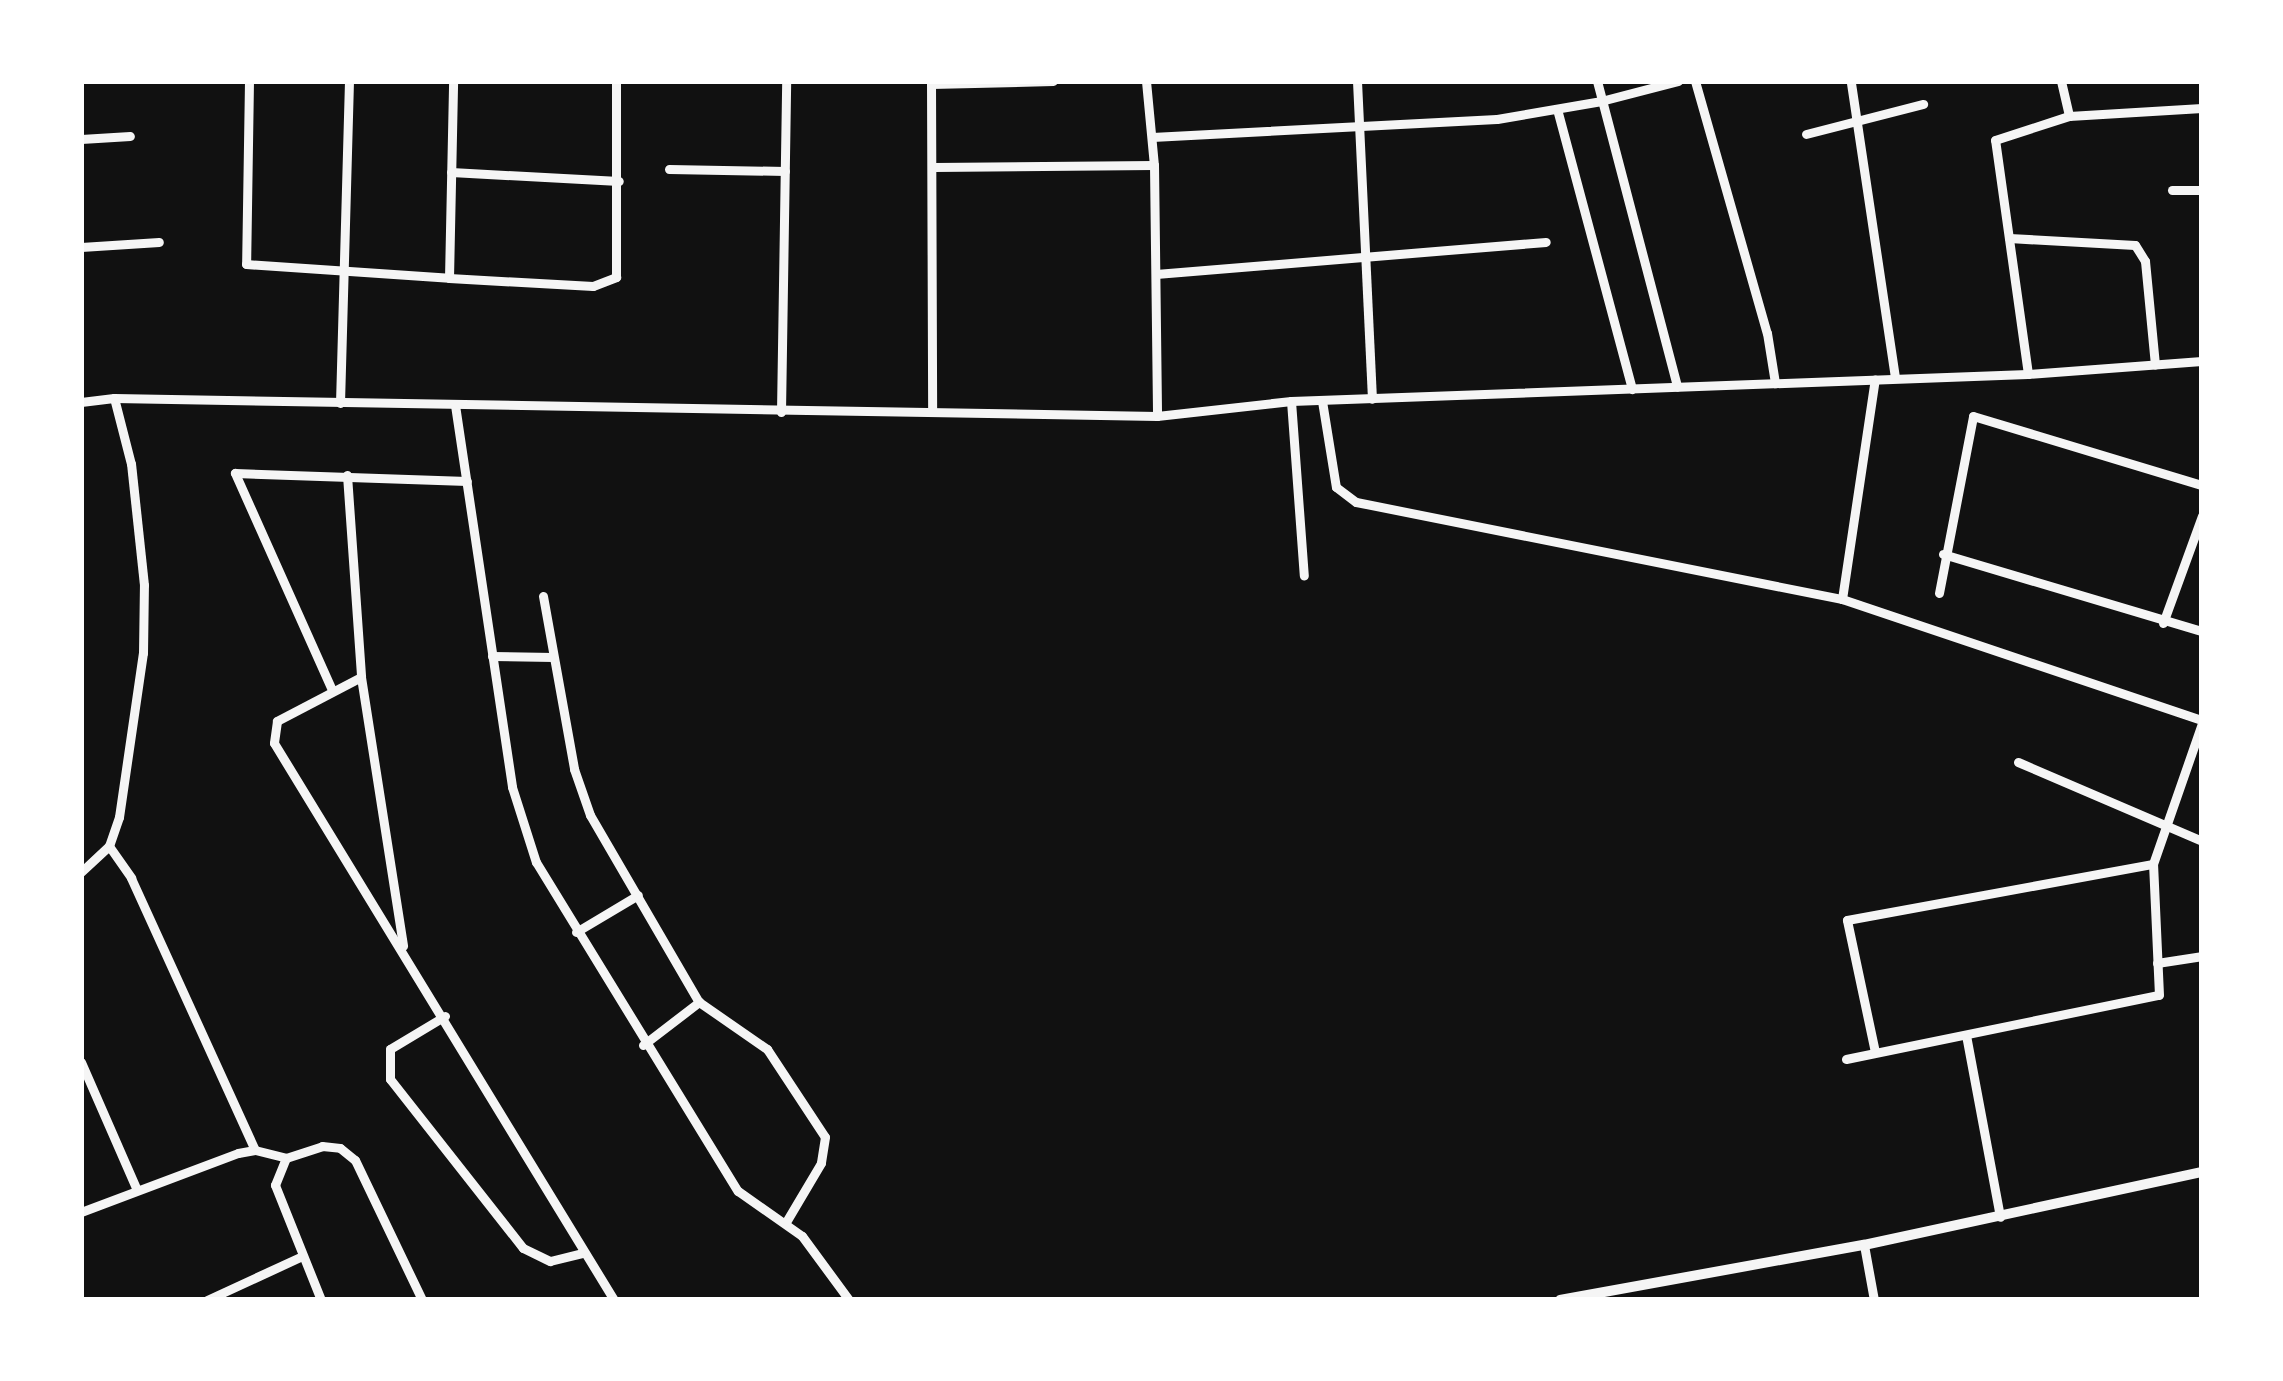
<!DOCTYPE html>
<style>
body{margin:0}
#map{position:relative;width:2283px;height:1381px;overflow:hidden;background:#111;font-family:"Fira Sans Condensed",sans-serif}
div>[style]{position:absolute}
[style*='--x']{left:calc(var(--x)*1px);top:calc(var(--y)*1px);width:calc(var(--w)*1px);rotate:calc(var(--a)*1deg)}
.minor>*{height:9px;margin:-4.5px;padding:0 4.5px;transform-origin:4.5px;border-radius:4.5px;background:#f5f5f5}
.tertiary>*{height:10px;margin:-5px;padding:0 5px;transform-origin:5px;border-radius:5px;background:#f5f5f5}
span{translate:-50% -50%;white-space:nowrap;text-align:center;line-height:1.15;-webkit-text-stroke:12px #fff;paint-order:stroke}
.frame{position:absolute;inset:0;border:84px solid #fff;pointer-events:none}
</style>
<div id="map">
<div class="minor">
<div style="--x:249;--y:81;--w:183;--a:90.9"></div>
<div style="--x:246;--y:264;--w:203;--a:3.9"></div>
<div style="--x:449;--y:278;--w:197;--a:-88.8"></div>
<div style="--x:931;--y:81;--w:331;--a:89.8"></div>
<div style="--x:1146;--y:81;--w:84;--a:84.6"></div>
<div style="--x:1154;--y:165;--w:251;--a:89.3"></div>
<div style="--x:1357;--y:81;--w:318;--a:87.3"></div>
<div style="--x:1597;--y:81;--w:316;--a:75.3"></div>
<div style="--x:1695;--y:81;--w:262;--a:74.1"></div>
<div style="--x:1767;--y:333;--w:51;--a:80.9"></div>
<div style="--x:2061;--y:81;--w:36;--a:77"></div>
<div style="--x:2069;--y:116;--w:133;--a:-3.4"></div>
<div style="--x:1851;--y:83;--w:298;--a:81.5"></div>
<div style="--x:931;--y:84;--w:122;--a:-1.4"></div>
<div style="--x:1557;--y:109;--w:290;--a:75"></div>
<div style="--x:1806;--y:134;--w:121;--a:-14.4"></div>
<div style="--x:1152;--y:137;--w:345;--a:-3"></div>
<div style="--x:1497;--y:119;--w:106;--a:-9.8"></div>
<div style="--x:1601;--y:101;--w:80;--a:-14.6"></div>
<div style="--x:81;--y:139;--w:49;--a:-3.5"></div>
<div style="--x:934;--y:167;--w:220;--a:-0.5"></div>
<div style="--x:669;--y:169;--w:116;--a:1"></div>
<div style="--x:451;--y:172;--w:168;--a:3.1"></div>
<div style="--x:2172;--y:190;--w:30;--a:0"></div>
<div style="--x:2009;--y:238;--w:126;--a:3.2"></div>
<div style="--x:2135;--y:245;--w:19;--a:58"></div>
<div style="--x:2145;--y:261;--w:104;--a:84.5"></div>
<div style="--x:81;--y:247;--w:78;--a:-3.7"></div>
<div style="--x:1156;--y:274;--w:391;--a:-4.7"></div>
<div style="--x:449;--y:278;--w:144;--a:3.2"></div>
<div style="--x:593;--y:286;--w:25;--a:-21"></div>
<div style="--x:616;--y:277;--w:196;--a:-90"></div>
<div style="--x:2028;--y:374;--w:236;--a:-98"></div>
<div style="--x:1995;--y:140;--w:78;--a:-18"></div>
<div style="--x:1291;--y:401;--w:175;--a:85.8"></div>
<div style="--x:1322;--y:401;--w:87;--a:80.8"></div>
<div style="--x:1336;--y:487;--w:25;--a:37"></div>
<div style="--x:1356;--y:502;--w:496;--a:11.3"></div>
<div style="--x:1842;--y:599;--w:380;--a:18.6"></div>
<div style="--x:81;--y:402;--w:33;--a:-7"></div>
<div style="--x:114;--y:398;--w:1043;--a:0.99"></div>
<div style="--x:1157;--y:416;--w:135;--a:-6.4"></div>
<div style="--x:1291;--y:401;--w:737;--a:-2.1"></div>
<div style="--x:2028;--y:374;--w:174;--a:-4.3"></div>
<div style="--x:340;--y:403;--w:322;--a:-88.4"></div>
<div style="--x:455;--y:405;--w:386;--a:81.5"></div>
<div style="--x:512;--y:787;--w:79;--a:72.3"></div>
<div style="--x:536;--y:862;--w:386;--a:58.5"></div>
<div style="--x:738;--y:1191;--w:78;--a:35.1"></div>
<div style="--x:802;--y:1236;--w:79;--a:53.7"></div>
<div style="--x:781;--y:412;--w:331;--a:-89.1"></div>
<div style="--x:347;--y:475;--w:202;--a:86"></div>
<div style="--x:361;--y:677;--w:272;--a:81.1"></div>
<div style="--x:1943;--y:554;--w:270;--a:16.6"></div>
<div style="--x:1939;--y:593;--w:180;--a:-79.1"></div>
<div style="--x:1973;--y:416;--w:239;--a:16.8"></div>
<div style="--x:543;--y:596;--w:176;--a:79.8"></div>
<div style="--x:574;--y:769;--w:49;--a:70.8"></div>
<div style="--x:590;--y:815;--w:216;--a:59.8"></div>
<div style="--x:699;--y:1002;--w:83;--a:34.7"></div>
<div style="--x:767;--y:1049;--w:105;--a:56.6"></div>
<div style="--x:825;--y:1137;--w:26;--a:99"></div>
<div style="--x:821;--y:1163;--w:69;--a:120.7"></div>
<div style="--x:1842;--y:599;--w:222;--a:-81.5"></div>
<div style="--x:2163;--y:623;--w:114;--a:-70"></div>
<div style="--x:492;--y:656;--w:61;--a:0.9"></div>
<div style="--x:361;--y:677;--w:95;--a:152.4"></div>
<div style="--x:277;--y:721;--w:22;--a:98"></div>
<div style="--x:274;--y:743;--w:653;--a:58.6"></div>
<div style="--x:332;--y:690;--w:238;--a:-114.1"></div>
<div style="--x:235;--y:473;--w:232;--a:2"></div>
<div style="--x:2018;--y:762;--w:200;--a:23.2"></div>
<div style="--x:109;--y:846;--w:39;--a:55"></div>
<div style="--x:131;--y:878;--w:299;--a:65.5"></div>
<div style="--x:81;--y:872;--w:38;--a:-43"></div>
<div style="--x:109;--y:846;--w:31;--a:-71"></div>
<div style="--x:119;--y:817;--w:166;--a:-81.7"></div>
<div style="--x:143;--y:653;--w:68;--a:-89.2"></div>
<div style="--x:144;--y:585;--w:122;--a:-96.1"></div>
<div style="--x:131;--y:464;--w:68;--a:-104.4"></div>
<div style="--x:576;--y:932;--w:72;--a:-30.8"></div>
<div style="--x:2157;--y:963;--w:46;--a:-8.8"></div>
<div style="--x:445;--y:1016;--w:64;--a:149"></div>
<div style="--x:390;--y:1049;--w:30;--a:90"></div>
<div style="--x:390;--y:1079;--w:215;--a:51.8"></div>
<div style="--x:523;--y:1248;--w:30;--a:26"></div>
<div style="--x:550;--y:1261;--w:34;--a:-14"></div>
<div style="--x:1966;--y:1035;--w:185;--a:79.4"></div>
<div style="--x:643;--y:1045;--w:71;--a:-37.5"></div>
<div style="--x:1875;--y:1052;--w:135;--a:-102"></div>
<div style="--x:1847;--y:920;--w:311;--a:-10.4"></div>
<div style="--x:1846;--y:1059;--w:319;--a:-11.6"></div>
<div style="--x:2159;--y:995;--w:131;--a:-92.6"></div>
<div style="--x:2153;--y:864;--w:149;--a:-70.8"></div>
<div style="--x:81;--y:1062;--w:137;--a:66.4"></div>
<div style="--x:81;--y:1212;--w:168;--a:-20.6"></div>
<div style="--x:238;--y:1153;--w:17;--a:-10"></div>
<div style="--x:255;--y:1150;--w:32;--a:14"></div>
<div style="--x:1864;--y:1245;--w:56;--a:79.7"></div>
<div style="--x:207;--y:1300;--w:102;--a:-24.8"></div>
<div style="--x:321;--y:1300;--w:124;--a:-111.8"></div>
<div style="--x:275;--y:1185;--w:29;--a:-68"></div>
<div style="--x:286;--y:1158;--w:38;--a:-18"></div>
<div style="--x:322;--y:1146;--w:18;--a:6"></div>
<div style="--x:340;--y:1148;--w:19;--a:39"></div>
<div style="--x:355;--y:1160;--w:155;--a:64.4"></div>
</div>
<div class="tertiary">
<div style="--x:1560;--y:1300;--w:309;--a:-10.3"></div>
<div style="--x:1864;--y:1245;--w:346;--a:-12.2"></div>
</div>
<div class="frame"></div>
</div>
